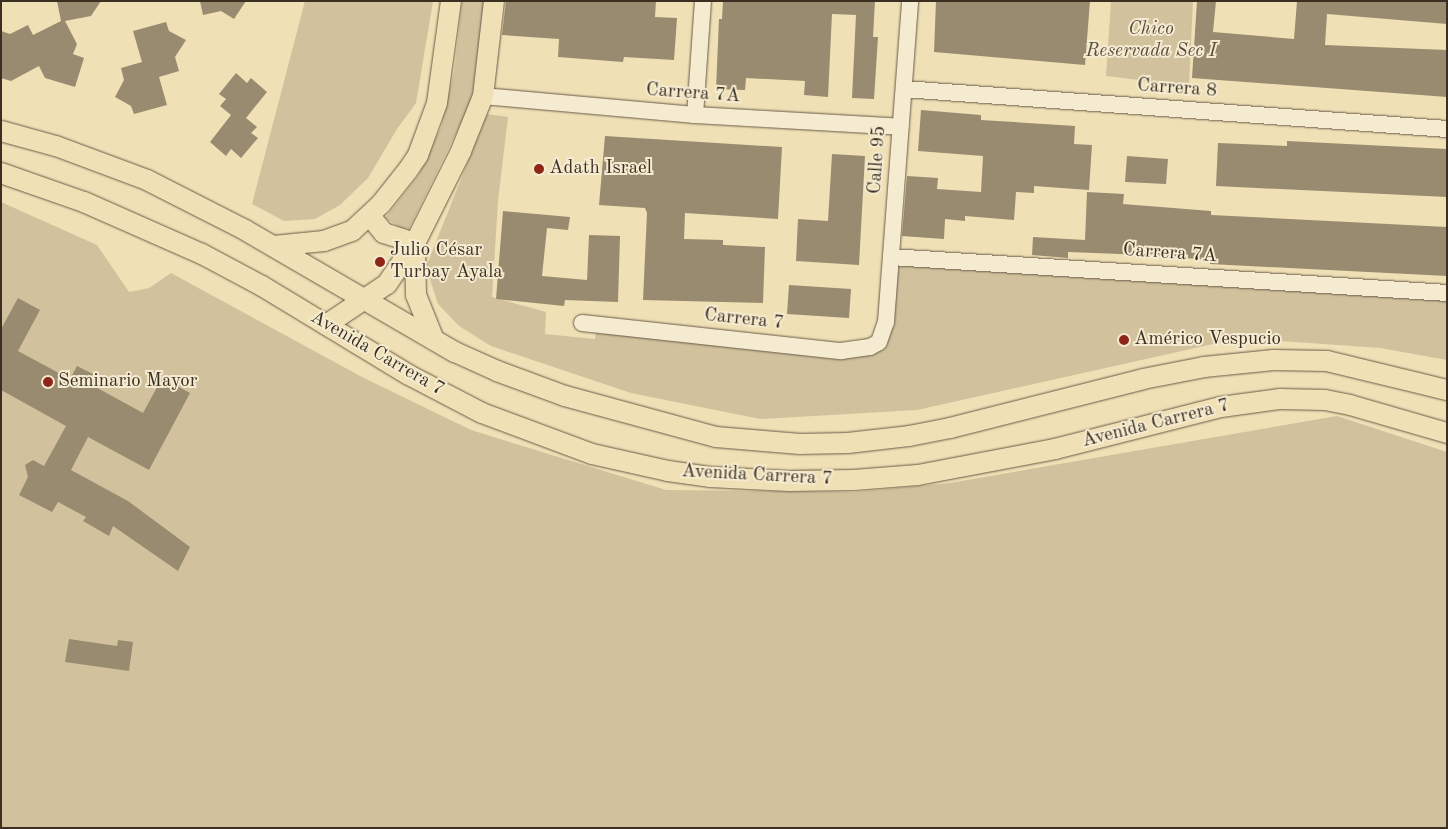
<!DOCTYPE html>
<meta charset="utf-8">
<style>
body{margin:0}
#map{position:relative;width:1448px;height:829px;overflow:hidden;background:#f0e0b6;font-family:"Old Standard TT",serif}
div>[style]{position:absolute}
[style*='--x']{left:calc(var(--x)*1px);top:calc(var(--y)*1px);width:calc(var(--w)*1px);rotate:calc(var(--a)*1deg)}
.green>*{inset:0;background:#d1c29d}
.building>*{inset:0;background:#998b6f}
.roads{filter:drop-shadow(0 0 1px #685b47) drop-shadow(0 0 1px #685b47)}
.minor>*{height:16px;margin:-8px;padding:0 8px;transform-origin:8px;border-radius:8px;background:#f5ebd0}
.major>*{height:20px;margin:-10px;padding:0 10px;transform-origin:10px;border-radius:10px;background:#f0e0b6}
.dots>*{width:14px;height:14px;translate:-50% -50%;box-sizing:border-box;border:2px solid #f5ebd0;border-radius:50%}
span{translate:-50% -50%;white-space:nowrap;text-align:center;line-height:1.15;-webkit-text-stroke:4px #f5ebd0;paint-order:stroke}
.park-label{font-size:19px;color:#594c3b;font-style:italic}
.street-label{font-size:19px;color:#3b2f22}
.poi-label{font-size:19px;color:#3b2f22}
.left{translate:0 -50%;text-align:left}
.frame{position:absolute;inset:0;border:2px solid #3b2f22;pointer-events:none}
</style>
<div id="map">
<div class="green">
<div style="clip-path:polygon(305px 1px,433px 1px,416px 103px,397px 129px,368px 178px,340px 205px,315px 219px,284px 221px,252px 204px)"></div>
<div style="clip-path:polygon(462px 1px,485px 1px,479px 66px,471px 103px,409px 229px,401px 228px,385px 218px,418px 176px,441px 127px,454px 72px)"></div>
<div style="clip-path:polygon(1111px 1px,1193px 1px,1189px 86px,1106px 76px)"></div>
<div style="clip-path:polygon(487px 114px,508px 117px,498px 201px,492px 297px,546px 312px,545px 334px,595px 339px,597px 324px,841px 351px,879px 342px,891px 257px,1447px 293px,1447px 360px,1380px 348px,1240px 338px,917px 410px,760px 419px,631px 393px,491px 346px,459px 326px,438px 304px,426px 267px)"></div>
<div style="clip-path:polygon(1px 202px,97px 245px,129px 292px,149px 288px,171px 273px,362px 377px,471px 430px,666px 490px,854px 492px,950px 483px,1337px 416px,1447px 452px,1447px 828px,1px 828px)"></div>
</div>
<div class="building">
<div style="clip-path:polygon(57px 1px,101px 1px,91px 16px,65px 21px,77px 44px,73px 54px,84px 58px,75px 87px,45px 78px,39px 66px,11px 81px,1px 78px,1px 31px,10px 34px,28px 25px,33px 35px,61px 21px)"></div>
<div style="clip-path:polygon(200px 1px,246px 1px,234px 19px,221px 11px,203px 15px)"></div>
<div style="clip-path:polygon(506px 1px,656px 1px,655px 17px,677px 18px,674px 60px,624px 57px,623px 62px,558px 57px,559px 39px,502px 35px)"></div>
<div style="clip-path:polygon(723px 1px,875px 1px,873px 37px,878px 37px,874px 99px,852px 98px,856px 15px,832px 14px,828px 97px,804px 95px,805px 81px,746px 78px,745px 90px,716px 89px,719px 19px,722px 19px)"></div>
<div style="clip-path:polygon(936px 1px,1090px 1px,1085px 65px,934px 52px)"></div>
<div style="clip-path:polygon(1197px 1px,1216px 1px,1213px 32px,1294px 39px,1297px 1px,1447px 1px,1447px 24px,1327px 14px,1325px 45px,1447px 50px,1447px 97px,1192px 78px)"></div>
<div style="clip-path:polygon(166px 22px,169px 31px,186px 40px,175px 57px,179px 71px,159px 77px,167px 105px,134px 114px,131px 106px,115px 97px,124px 80px,121px 68px,142px 62px,133px 31px)"></div>
<div style="clip-path:polygon(236px 73px,247px 83px,251px 78px,267px 92px,246px 118px,257px 127px,251px 133px,258px 138px,241px 158px,231px 149px,226px 156px,210px 142px,231px 115px,220px 106px,226px 99px,219px 94px)"></div>
<div style="clip-path:polygon(921px 110px,981px 115px,981px 120px,1075px 126px,1074px 144px,1092px 145px,1089px 190px,1034px 186px,1034px 193px,1016px 192px,1014px 220px,965px 216px,965px 221px,945px 219px,944px 239px,902px 236px,907px 176px,938px 178px,937px 189px,981px 192px,983px 156px,918px 151px)"></div>
<div style="clip-path:polygon(605px 136px,782px 147px,778px 219px,685px 213px,684px 239px,723px 240px,723px 245px,765px 247px,763px 303px,643px 300px,647px 213px,645px 208px,599px 205px)"></div>
<div style="clip-path:polygon(1287px 141px,1447px 149px,1447px 197px,1216px 186px,1218px 143px,1287px 146px)"></div>
<div style="clip-path:polygon(832px 154px,865px 156px,859px 265px,796px 261px,798px 219px,828px 221px)"></div>
<div style="clip-path:polygon(1127px 156px,1168px 159px,1166px 184px,1125px 182px)"></div>
<div style="clip-path:polygon(1087px 192px,1124px 194px,1123px 204px,1211px 211px,1211px 215px,1447px 227px,1447px 276px,1210px 264px,1210px 260px,1146px 255px,1068px 252px,1068px 258px,1032px 255px,1033px 237px,1085px 240px)"></div>
<div style="clip-path:polygon(503px 211px,570px 217px,568px 230px,547px 228px,542px 276px,587px 280px,589px 235px,620px 236px,618px 302px,565px 300px,564px 306px,496px 299px)"></div>
<div style="clip-path:polygon(789px 285px,851px 289px,849px 318px,787px 314px)"></div>
<div style="clip-path:polygon(18px 298px,40px 310px,18px 351px,70px 379px,77px 366px,97px 376px,92px 385px,143px 413px,162px 378px,190px 393px,149px 470px,88px 437px,71px 470px,128px 501px,190px 547px,178px 571px,113px 526px,109px 536px,83px 521px,86px 517px,58px 502px,52px 512px,19px 495px,28px 477px,25px 465px,33px 460px,44px 466px,66px 426px,1px 390px,1px 329px)"></div>
<div style="clip-path:polygon(69px 639px,117px 646px,118px 640px,133px 642px,129px 671px,65px 662px)"></div>
</div>
<div class="roads">
<div class="minor">
<div style="--x:904;--y:89;--w:544;--a:4.21"></div>
<div style="--x:483;--y:96;--w:213;--a:5.1"></div>
<div style="--x:695;--y:115;--w:206;--a:3.3"></div>
<div style="--x:695;--y:115;--w:114;--a:-86"></div>
<div style="--x:891;--y:257;--w:557;--a:3.7"></div>
<div style="--x:582;--y:323;--w:261;--a:6.2"></div>
<div style="--x:841;--y:351;--w:29;--a:-8"></div>
<div style="--x:870;--y:347;--w:10;--a:-29"></div>
<div style="--x:879;--y:342;--w:21;--a:-71"></div>
<div style="--x:886;--y:322;--w:322;--a:-85.7"></div>
</div>
<div class="major">
<div style="--x:1;--y:131;--w:57;--a:15.3"></div>
<div style="--x:56;--y:146;--w:97;--a:20.5"></div>
<div style="--x:147;--y:180;--w:110;--a:27"></div>
<div style="--x:245;--y:230;--w:243;--a:30.2"></div>
<div style="--x:455;--y:352;--w:46;--a:24.3"></div>
<div style="--x:497;--y:371;--w:72;--a:20.2"></div>
<div style="--x:565;--y:396;--w:156;--a:15.2"></div>
<div style="--x:716;--y:437;--w:84;--a:4.8"></div>
<div style="--x:800;--y:444;--w:48;--a:-1.2"></div>
<div style="--x:848;--y:443;--w:61;--a:-6.5"></div>
<div style="--x:909;--y:436;--w:42;--a:-11"></div>
<div style="--x:950;--y:428;--w:199;--a:-14.2"></div>
<div style="--x:1143;--y:379;--w:62;--a:-11.1"></div>
<div style="--x:1204;--y:367;--w:70;--a:-5.7"></div>
<div style="--x:1274;--y:360;--w:53;--a:1.1"></div>
<div style="--x:1327;--y:361;--w:123;--a:13.6"></div>
<div style="--x:1;--y:173;--w:88;--a:19.3"></div>
<div style="--x:84;--y:202;--w:129;--a:23.8"></div>
<div style="--x:202;--y:254;--w:68;--a:28.1"></div>
<div style="--x:262;--y:286;--w:172;--a:31.2"></div>
<div style="--x:409;--y:375;--w:82;--a:27.5"></div>
<div style="--x:482;--y:413;--w:117;--a:20.4"></div>
<div style="--x:592;--y:454;--w:78;--a:12.6"></div>
<div style="--x:668;--y:471;--w:42;--a:8.1"></div>
<div style="--x:710;--y:477;--w:79;--a:2.9"></div>
<div style="--x:789;--y:481;--w:65;--a:-0.9"></div>
<div style="--x:854;--y:480;--w:64;--a:-4.5"></div>
<div style="--x:918;--y:475;--w:139;--a:-10.7"></div>
<div style="--x:1055;--y:449;--w:171;--a:-14.2"></div>
<div style="--x:1221;--y:407;--w:60;--a:-7.7"></div>
<div style="--x:1280;--y:399;--w:45;--a:1.3"></div>
<div style="--x:1325;--y:400;--w:25;--a:11"></div>
<div style="--x:1350;--y:405;--w:101;--a:16.1"></div>
<div style="--x:370;--y:216;--w:22;--a:51"></div>
<div style="--x:384;--y:233;--w:33;--a:18"></div>
<div style="--x:415;--y:245;--w:50;--a:88.9"></div>
<div style="--x:416;--y:295;--w:48;--a:68.2"></div>
<div style="--x:274;--y:246;--w:50;--a:-5.7"></div>
<div style="--x:324;--y:241;--w:30;--a:-20"></div>
<div style="--x:352;--y:231;--w:40;--a:-43"></div>
<div style="--x:381;--y:204;--w:43;--a:-51.5"></div>
<div style="--x:408;--y:170;--w:18;--a:-56"></div>
<div style="--x:418;--y:155;--w:55;--a:-69.9"></div>
<div style="--x:437;--y:103;--w:103;--a:-82.2"></div>
<div style="--x:326;--y:325;--w:73;--a:-33.9"></div>
<div style="--x:387;--y:284;--w:50;--a:-55.7"></div>
<div style="--x:415;--y:243;--w:103;--a:-63.4"></div>
<div style="--x:461;--y:151;--w:59;--a:-68.2"></div>
<div style="--x:483;--y:96;--w:96;--a:-83.4"></div>
</div>
</div>
<div class="dots">
<div style="left:539px;top:169px;background:#8f2418"></div>
<div style="left:380px;top:262px;background:#8f2418"></div>
<div style="left:1124px;top:340px;background:#8f2418"></div>
<div style="left:48px;top:382px;background:#8f2418"></div>
</div>
<div class="park-label">
<span style="left:1151px;top:41px">Chico<br>Reservada Sec I</span>
</div>
<div class="street-label">
<span style="left:1177px;top:89px;rotate:4deg">Carrera 8</span>
<span style="left:693px;top:94px;rotate:4deg">Carrera 7A</span>
<span style="left:878px;top:160px;rotate:-86deg">Calle 95</span>
<span style="left:1170px;top:254px;rotate:4deg">Carrera 7A</span>
<span style="left:744px;top:320px;rotate:6deg">Carrera 7</span>
<span style="left:377px;top:354px;rotate:30deg">Avenida Carrera 7</span>
<span style="left:1156px;top:424px;rotate:-14deg">Avenida Carrera 7</span>
<span style="left:757px;top:476px;rotate:3deg">Avenida Carrera 7</span>
</div>
<div class="poi-label">
<span class="left" style="left:549px;top:169px">Adath Israel</span>
<span class="left" style="left:390px;top:262px">Julio César<br>Turbay Ayala</span>
<span class="left" style="left:1134px;top:340px">Américo Vespucio</span>
<span class="left" style="left:58px;top:382px">Seminario Mayor</span>
</div>
<div class="frame"></div>
</div>
